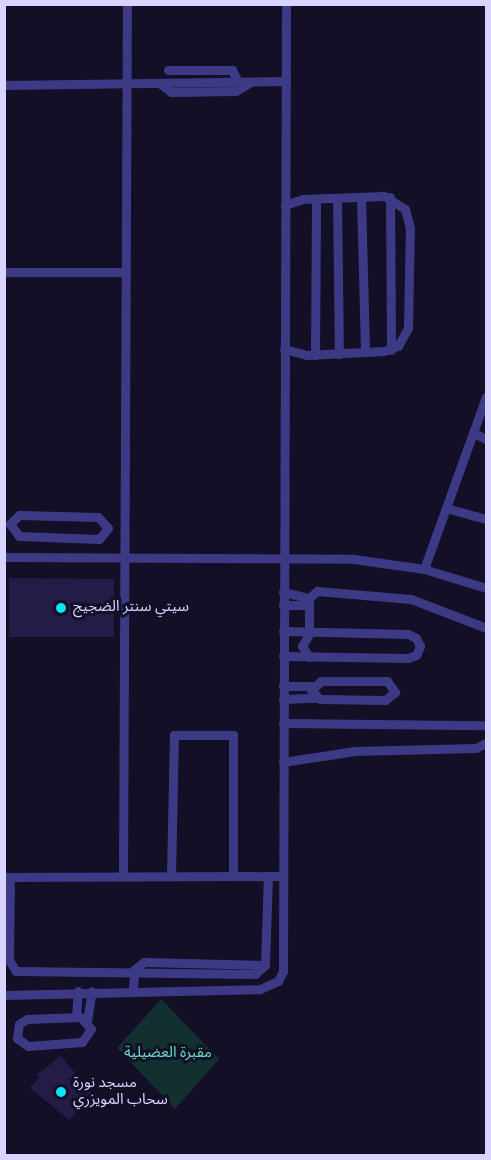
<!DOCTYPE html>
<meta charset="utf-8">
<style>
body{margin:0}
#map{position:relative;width:491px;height:1160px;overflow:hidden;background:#130f26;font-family:Overpass,"Noto Sans Arabic",sans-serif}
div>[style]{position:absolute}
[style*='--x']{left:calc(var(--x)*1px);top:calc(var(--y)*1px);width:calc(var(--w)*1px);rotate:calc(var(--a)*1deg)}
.green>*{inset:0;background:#12302f}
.building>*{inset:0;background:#241b47}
.minor>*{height:9px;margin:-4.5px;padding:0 4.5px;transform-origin:4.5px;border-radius:4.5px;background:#3d3a85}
.dots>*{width:16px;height:16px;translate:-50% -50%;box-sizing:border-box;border:3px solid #130f26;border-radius:50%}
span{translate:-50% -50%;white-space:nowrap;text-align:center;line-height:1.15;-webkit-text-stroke:6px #130f26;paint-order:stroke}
.poi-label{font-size:15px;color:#d9d4ff}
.left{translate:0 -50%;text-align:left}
.park-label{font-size:15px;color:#5fe0c0}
.frame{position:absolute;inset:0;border:6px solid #d9d4ff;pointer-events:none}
</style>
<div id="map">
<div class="green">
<div style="clip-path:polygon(161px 999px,219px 1059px,175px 1109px,117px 1048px)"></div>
</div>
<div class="building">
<div style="clip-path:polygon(9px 578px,114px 579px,114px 637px,9px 637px)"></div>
<div style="clip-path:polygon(61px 1056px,93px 1095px,69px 1120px,30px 1088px,39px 1078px,36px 1075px)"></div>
</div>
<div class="minor">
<div style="--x:168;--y:70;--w:64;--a:0"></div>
<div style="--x:232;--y:70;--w:13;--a:63"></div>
<div style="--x:159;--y:83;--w:15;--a:37"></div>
<div style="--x:171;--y:92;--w:65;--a:-0.9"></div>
<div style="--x:236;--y:91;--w:17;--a:-31"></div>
<div style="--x:4;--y:85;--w:282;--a:-0.8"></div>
<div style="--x:361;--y:197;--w:155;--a:88.5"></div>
<div style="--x:390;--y:197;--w:153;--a:89.6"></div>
<div style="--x:337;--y:198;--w:156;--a:89.3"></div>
<div style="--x:4;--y:272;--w:122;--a:0"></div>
<div style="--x:284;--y:349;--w:23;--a:15"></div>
<div style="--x:306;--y:355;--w:78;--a:-2.9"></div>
<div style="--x:384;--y:351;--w:15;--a:-20"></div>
<div style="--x:398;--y:346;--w:21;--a:-61"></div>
<div style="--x:408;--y:328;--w:100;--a:-88.9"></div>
<div style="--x:410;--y:228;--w:20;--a:-105"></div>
<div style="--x:405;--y:209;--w:25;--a:-148"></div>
<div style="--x:384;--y:196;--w:81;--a:177.9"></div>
<div style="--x:303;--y:199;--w:19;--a:162"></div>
<div style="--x:315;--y:355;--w:156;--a:-89.6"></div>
<div style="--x:474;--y:433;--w:13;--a:27"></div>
<div style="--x:446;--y:508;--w:41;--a:15.4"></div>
<div style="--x:19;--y:515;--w:79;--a:1.5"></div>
<div style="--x:98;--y:517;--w:15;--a:48"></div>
<div style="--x:108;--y:528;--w:14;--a:129"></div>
<div style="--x:99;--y:539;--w:80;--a:-177.9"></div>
<div style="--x:19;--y:536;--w:15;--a:-127"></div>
<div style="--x:10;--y:524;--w:13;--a:-45"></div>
<div style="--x:4;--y:557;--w:350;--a:0.3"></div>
<div style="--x:354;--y:559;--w:71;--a:8.1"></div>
<div style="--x:424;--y:569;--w:65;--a:17"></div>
<div style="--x:424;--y:569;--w:183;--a:-70.2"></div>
<div style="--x:283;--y:592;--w:27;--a:13"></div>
<div style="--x:283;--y:605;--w:26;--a:0"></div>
<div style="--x:283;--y:656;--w:125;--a:0.9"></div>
<div style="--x:408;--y:658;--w:9;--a:-21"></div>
<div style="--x:416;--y:655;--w:10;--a:-66"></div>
<div style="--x:420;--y:646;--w:9;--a:-117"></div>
<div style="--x:416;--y:638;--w:9;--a:-153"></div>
<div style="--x:408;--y:634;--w:125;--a:-178.6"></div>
<div style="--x:309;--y:657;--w:13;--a:-122"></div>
<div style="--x:302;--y:646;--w:14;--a:-60"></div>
<div style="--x:309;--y:634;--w:36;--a:-90"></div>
<div style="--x:309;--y:598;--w:11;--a:-41"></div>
<div style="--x:317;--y:591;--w:94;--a:4.9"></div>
<div style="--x:411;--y:599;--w:80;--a:21.1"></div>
<div style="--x:321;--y:681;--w:66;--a:0"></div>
<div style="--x:387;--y:681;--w:14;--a:54"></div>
<div style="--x:395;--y:692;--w:13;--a:141"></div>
<div style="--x:385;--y:700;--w:65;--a:-179.1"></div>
<div style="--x:320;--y:699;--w:13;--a:-135"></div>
<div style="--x:311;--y:690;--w:13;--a:-42"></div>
<div style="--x:283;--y:686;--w:29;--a:0"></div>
<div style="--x:283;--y:699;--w:33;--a:-2"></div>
<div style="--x:283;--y:723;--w:203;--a:0.6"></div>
<div style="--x:283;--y:762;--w:73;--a:-8.7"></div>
<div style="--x:355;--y:751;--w:121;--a:-1.4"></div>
<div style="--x:476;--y:748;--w:11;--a:-27"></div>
<div style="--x:123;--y:876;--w:872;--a:-89.74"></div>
<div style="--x:171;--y:876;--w:141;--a:-88.8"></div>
<div style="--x:174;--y:735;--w:59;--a:0"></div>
<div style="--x:233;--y:735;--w:141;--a:90"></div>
<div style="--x:4;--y:877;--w:279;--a:-0.2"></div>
<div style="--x:10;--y:877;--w:83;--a:90.7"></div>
<div style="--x:9;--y:960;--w:13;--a:58"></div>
<div style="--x:16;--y:971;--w:239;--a:0.7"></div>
<div style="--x:255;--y:974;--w:13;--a:-42"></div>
<div style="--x:265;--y:965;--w:89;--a:-88.1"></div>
<div style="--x:133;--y:990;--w:20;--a:-87"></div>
<div style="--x:134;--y:970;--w:13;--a:-39"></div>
<div style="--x:144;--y:962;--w:121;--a:1.4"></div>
<div style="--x:4;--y:995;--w:256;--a:-1.3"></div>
<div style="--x:260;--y:989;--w:20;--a:-24"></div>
<div style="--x:278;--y:981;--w:11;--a:-63"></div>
<div style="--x:283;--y:971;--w:967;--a:-89.82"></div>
<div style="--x:76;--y:1017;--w:26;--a:-86"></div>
<div style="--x:80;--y:1017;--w:16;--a:47"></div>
<div style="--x:91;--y:1029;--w:16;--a:125"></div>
<div style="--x:82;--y:1042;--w:54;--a:175.8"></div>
<div style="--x:28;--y:1046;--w:14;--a:-144"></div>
<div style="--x:17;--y:1038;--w:14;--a:-82"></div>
<div style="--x:19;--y:1024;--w:9;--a:-32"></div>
<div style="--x:27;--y:1019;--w:53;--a:-2.2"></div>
<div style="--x:87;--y:1021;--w:30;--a:-81"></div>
</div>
<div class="dots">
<div style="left:61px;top:608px;background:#00e5ff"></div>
<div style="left:61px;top:1092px;background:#00e5ff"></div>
</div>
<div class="poi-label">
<span class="left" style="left:73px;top:608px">سيتي سنتر الضجيج</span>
<span class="left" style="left:73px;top:1092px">مسجد نورة<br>سحاب المويزري</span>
</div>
<div class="park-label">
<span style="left:168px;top:1054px">مقبرة العضيلية</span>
</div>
<div class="frame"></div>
</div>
